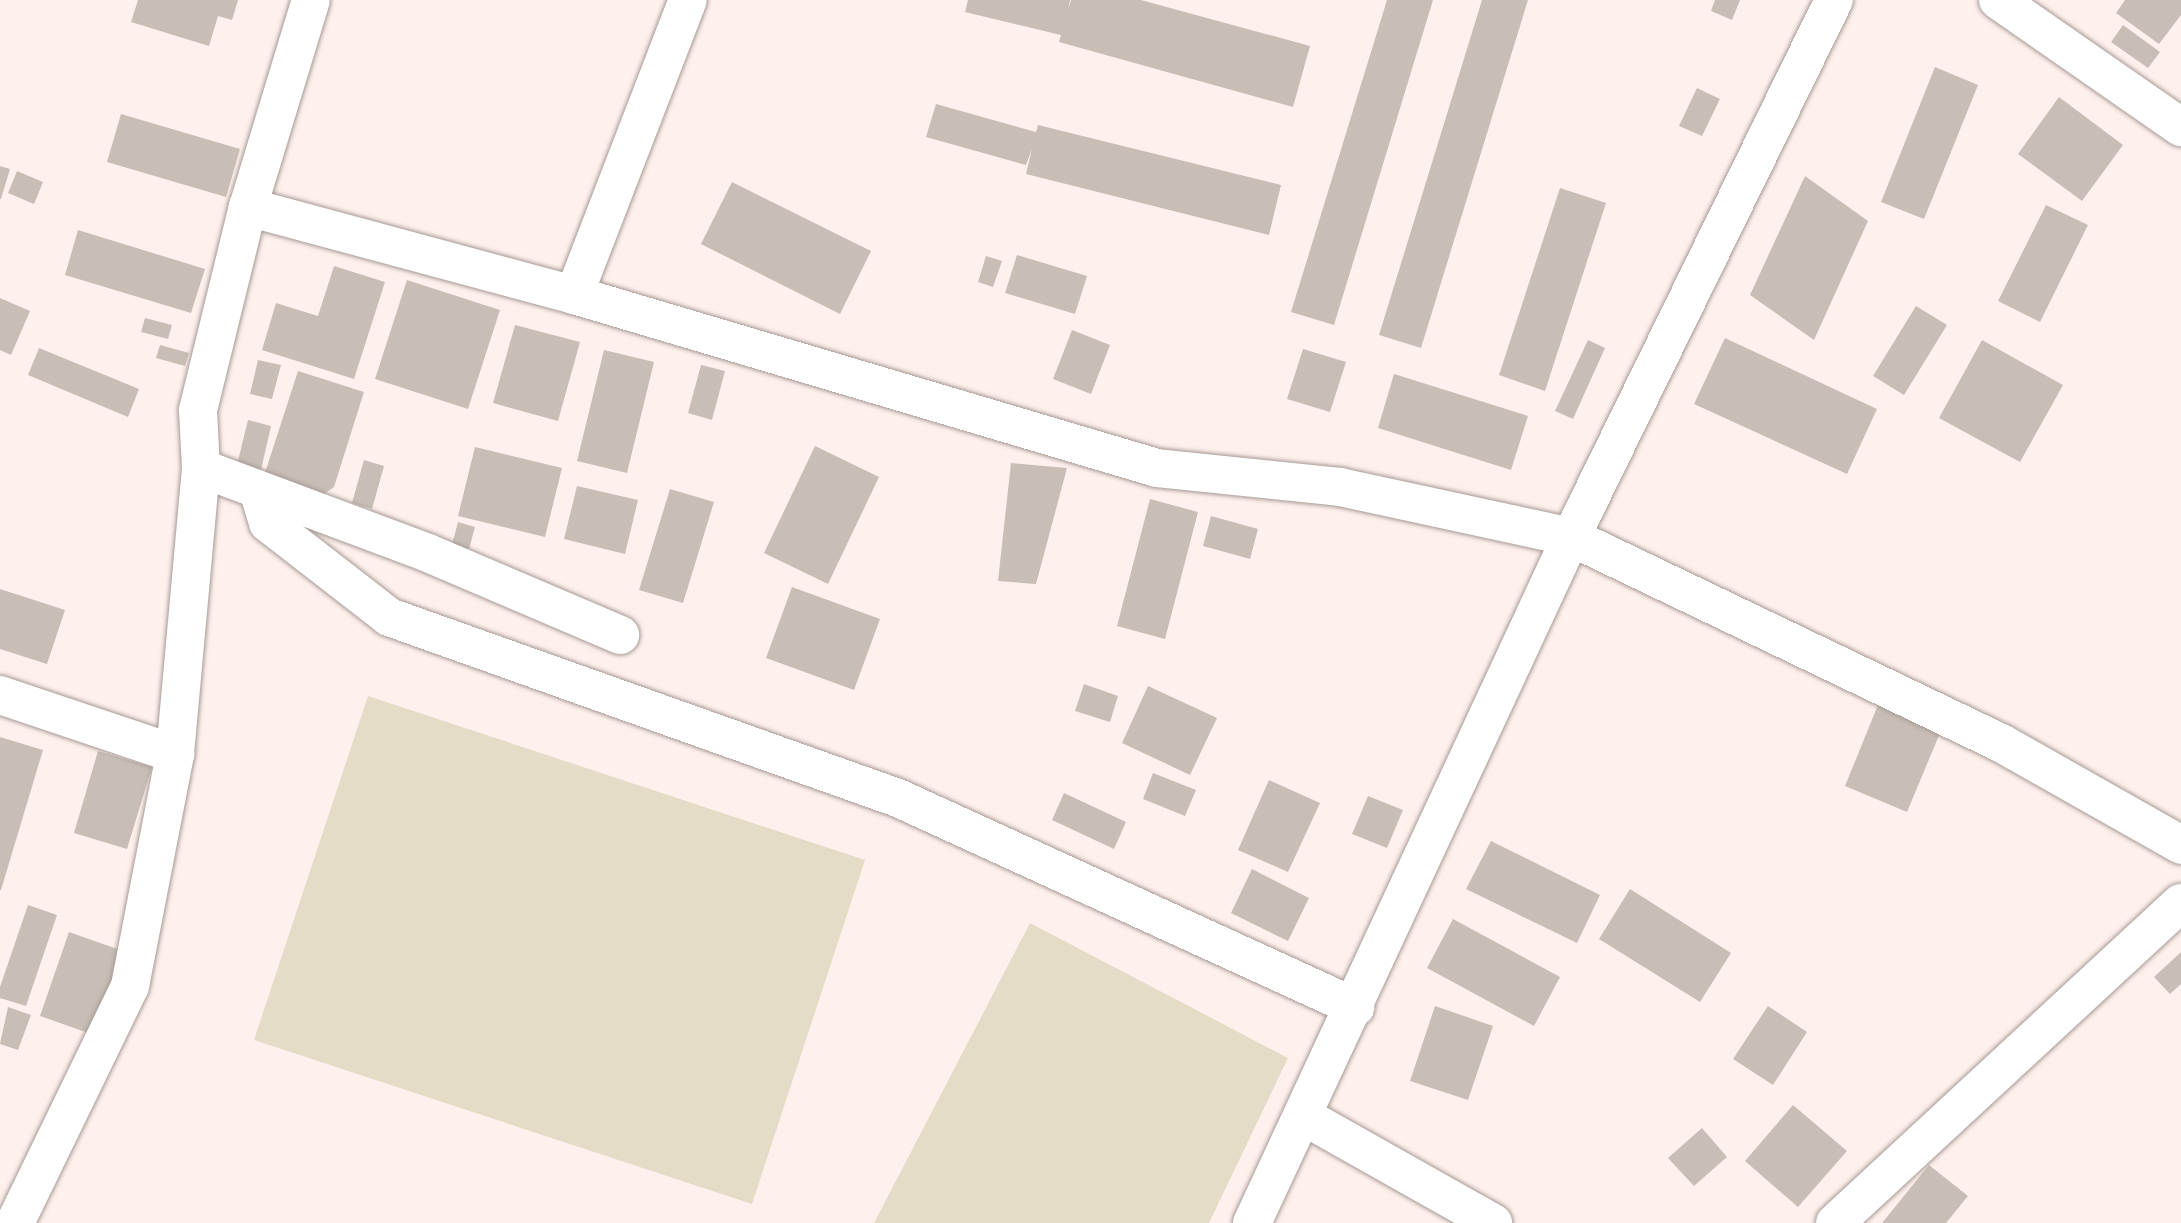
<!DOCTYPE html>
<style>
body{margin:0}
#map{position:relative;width:2181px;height:1223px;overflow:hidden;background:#fef0ec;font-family:"Space Grotesk",sans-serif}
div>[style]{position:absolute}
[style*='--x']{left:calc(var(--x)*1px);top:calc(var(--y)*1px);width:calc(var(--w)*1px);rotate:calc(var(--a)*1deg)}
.green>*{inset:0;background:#e5dcc8}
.building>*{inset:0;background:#c8beb6}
.roads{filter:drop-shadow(0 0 2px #a69a95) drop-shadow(0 0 2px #a69a95)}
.minor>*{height:38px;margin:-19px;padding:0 19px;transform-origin:19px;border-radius:19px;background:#fff}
span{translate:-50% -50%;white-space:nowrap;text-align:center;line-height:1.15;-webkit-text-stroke:6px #fff;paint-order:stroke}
</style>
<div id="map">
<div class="green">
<div style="clip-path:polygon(368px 696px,865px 860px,752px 1204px,254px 1040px)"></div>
<div style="clip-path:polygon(1030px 923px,1288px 1058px,1209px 1223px,874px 1223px)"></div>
</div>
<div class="building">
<div style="clip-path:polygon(138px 0,238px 0,232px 20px,218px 16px,209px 46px,131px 22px)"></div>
<div style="clip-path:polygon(968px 0,1070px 0,1068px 10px,1071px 0,1141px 0,1310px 46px,1293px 107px,1059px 42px,1061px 35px,965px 12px)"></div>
<div style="clip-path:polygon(1387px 0,1433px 0,1334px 325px,1291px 312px)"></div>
<div style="clip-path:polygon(1482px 0,1528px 0,1421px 348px,1379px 335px)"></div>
<div style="clip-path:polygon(1715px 0,1740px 0,1732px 20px,1711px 11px)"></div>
<div style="clip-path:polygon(2125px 0,2181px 0,2181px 15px,2159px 44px,2116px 13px)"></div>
<div style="clip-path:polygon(2123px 25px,2160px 52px,2148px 68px,2111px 42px)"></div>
<div style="clip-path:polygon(1935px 67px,1978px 85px,1924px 219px,1881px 202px)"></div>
<div style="clip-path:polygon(1697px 88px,1720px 99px,1702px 136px,1679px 126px)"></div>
<div style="clip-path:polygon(2059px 97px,2123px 145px,2082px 201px,2018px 154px)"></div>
<div style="clip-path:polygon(936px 104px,1036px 132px,1038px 125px,1281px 185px,1269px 235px,1026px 174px,1032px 149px,1026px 165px,926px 137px)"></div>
<div style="clip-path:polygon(121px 114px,240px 149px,226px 197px,107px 162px)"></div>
<div style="clip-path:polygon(0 166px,10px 169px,1px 199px,0 199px)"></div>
<div style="clip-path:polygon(17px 171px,43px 182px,34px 204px,8px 193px)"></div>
<div style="clip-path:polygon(1805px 176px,1868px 221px,1814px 340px,1750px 295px)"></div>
<div style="clip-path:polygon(732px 182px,871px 251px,840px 314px,701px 244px)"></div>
<div style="clip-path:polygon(1560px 188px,1606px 203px,1545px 391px,1499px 375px)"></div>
<div style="clip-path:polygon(2046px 205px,2088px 225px,2040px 322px,1998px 301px)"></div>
<div style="clip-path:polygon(78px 230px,205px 269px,191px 313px,65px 275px)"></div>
<div style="clip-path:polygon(1017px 255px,1087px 276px,1075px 314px,1005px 293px)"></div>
<div style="clip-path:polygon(986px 256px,1002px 261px,993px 287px,978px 282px)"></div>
<div style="clip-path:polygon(334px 266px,385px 282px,354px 379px,262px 350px,276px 303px,318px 316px)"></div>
<div style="clip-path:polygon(407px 280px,500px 310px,468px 409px,375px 379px)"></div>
<div style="clip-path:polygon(0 298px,30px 311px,11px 355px,0 350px)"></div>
<div style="clip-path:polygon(1916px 306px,1947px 325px,1904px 395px,1873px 376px)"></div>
<div style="clip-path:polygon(145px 318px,172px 325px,168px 339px,141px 332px)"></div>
<div style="clip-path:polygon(515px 325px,580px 342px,558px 421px,493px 403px)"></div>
<div style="clip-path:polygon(1072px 330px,1110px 345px,1091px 394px,1053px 379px)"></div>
<div style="clip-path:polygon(1725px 338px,1877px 409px,1847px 474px,1694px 404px)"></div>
<div style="clip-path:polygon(1588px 340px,1605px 348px,1573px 419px,1555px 411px)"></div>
<div style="clip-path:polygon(1982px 340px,2063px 385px,2020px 462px,1939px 418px)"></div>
<div style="clip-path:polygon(160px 345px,189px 353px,185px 366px,156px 358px)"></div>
<div style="clip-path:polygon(39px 348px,139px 389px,128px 417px,28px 375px)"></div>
<div style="clip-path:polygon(1303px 349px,1346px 362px,1330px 412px,1287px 399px)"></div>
<div style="clip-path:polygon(604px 350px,654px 362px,627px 473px,577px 461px)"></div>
<div style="clip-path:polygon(258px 360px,281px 365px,272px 399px,250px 394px)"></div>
<div style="clip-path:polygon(701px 365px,725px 371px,712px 420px,688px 413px)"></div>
<div style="clip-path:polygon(298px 371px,364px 392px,334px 487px,317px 499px,262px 482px)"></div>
<div style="clip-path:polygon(1394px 374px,1528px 416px,1511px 470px,1378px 428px)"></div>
<div style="clip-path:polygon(248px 420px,271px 426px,261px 470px,237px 465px)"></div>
<div style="clip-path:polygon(815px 446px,879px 477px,828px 584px,764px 553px)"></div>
<div style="clip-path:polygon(475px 447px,562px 468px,545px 537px,458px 516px)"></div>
<div style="clip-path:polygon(364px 460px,384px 466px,372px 509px,352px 503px)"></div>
<div style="clip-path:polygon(1011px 463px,1067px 468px,1036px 584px,998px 581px)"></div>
<div style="clip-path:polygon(577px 486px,638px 500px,625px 554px,564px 539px)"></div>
<div style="clip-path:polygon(670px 489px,714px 502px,683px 603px,639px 590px)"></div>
<div style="clip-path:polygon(1150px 499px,1198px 512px,1165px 639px,1117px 626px)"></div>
<div style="clip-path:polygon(1211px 516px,1258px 529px,1250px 559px,1203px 546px)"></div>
<div style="clip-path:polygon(458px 522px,475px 527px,469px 549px,452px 545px)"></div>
<div style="clip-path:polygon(792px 587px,880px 619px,854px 690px,766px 658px)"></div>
<div style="clip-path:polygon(0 589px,65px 610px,47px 664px,0 649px)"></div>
<div style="clip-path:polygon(1084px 684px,1118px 696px,1110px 722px,1075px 711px)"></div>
<div style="clip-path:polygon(1148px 686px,1217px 718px,1190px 775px,1122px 743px)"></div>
<div style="clip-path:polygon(1882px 695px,1945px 721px,1907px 812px,1845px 786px)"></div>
<div style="clip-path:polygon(0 737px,43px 750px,1px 890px,0 890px)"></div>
<div style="clip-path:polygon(98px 751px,152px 767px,127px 849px,74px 833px)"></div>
<div style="clip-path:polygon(1153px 773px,1196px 790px,1185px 816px,1143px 799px)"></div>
<div style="clip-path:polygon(1269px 780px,1320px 803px,1288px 872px,1238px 850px)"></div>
<div style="clip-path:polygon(1064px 793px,1126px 822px,1114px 849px,1052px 820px)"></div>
<div style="clip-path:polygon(1368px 796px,1403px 810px,1387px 848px,1352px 834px)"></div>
<div style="clip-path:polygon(1491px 841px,1600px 895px,1577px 943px,1466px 889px)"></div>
<div style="clip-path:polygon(1252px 869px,1309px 898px,1288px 941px,1231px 913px)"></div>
<div style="clip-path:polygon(1630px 889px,1731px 953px,1700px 1002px,1599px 939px)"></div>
<div style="clip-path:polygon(28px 905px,57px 915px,26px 1006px,0 998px,0 987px)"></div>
<div style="clip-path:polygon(1453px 919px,1560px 977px,1534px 1026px,1427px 968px)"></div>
<div style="clip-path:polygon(69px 932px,123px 951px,94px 1035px,40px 1016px)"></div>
<div style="clip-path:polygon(2181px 952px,2181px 984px,2170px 994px,2154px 977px)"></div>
<div style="clip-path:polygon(1435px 1006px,1493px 1026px,1468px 1100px,1410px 1081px)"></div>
<div style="clip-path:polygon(1768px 1006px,1807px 1032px,1773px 1085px,1733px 1059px)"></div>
<div style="clip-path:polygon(8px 1007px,31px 1015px,18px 1050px,0 1044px)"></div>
<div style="clip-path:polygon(1793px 1105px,1847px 1151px,1798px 1207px,1745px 1161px)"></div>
<div style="clip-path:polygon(1702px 1128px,1727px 1157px,1694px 1186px,1668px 1158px)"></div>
<div style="clip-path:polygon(1929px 1165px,1968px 1196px,1946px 1223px,1882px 1223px)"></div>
</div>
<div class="roads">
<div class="minor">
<div style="--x:1998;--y:0;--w:223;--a:34.8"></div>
<div style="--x:248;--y:207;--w:338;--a:15.1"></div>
<div style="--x:574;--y:295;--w:608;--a:16.53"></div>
<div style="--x:1157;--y:468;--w:184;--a:5.9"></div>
<div style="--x:1340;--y:487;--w:236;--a:12.2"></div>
<div style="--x:1571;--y:537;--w:477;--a:25.6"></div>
<div style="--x:2001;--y:743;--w:207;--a:29.5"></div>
<div style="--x:574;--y:295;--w:316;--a:-68.9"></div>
<div style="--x:201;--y:468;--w:242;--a:20.5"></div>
<div style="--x:428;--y:553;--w:209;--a:23.1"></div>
<div style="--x:258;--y:490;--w:34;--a:73"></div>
<div style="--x:268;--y:523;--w:153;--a:37.8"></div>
<div style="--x:389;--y:617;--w:540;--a:19.58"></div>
<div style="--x:898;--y:798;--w:503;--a:24.58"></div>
<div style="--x:0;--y:695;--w:185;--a:18.6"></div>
<div style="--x:1305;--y:1117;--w:216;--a:29.4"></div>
<div style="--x:15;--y:1223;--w:263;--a:-64.1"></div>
<div style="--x:130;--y:986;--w:236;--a:-79"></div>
<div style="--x:175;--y:754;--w:287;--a:-84.8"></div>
<div style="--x:201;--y:468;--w:58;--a:-93"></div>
<div style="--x:198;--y:410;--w:209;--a:-76.2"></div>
<div style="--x:248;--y:207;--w:216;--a:-73.1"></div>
<div style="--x:1252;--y:1223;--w:757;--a:-65.06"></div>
<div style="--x:1571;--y:537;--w:598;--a:-63.91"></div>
<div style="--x:1835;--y:1223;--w:471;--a:-42.8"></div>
</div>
</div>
</div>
